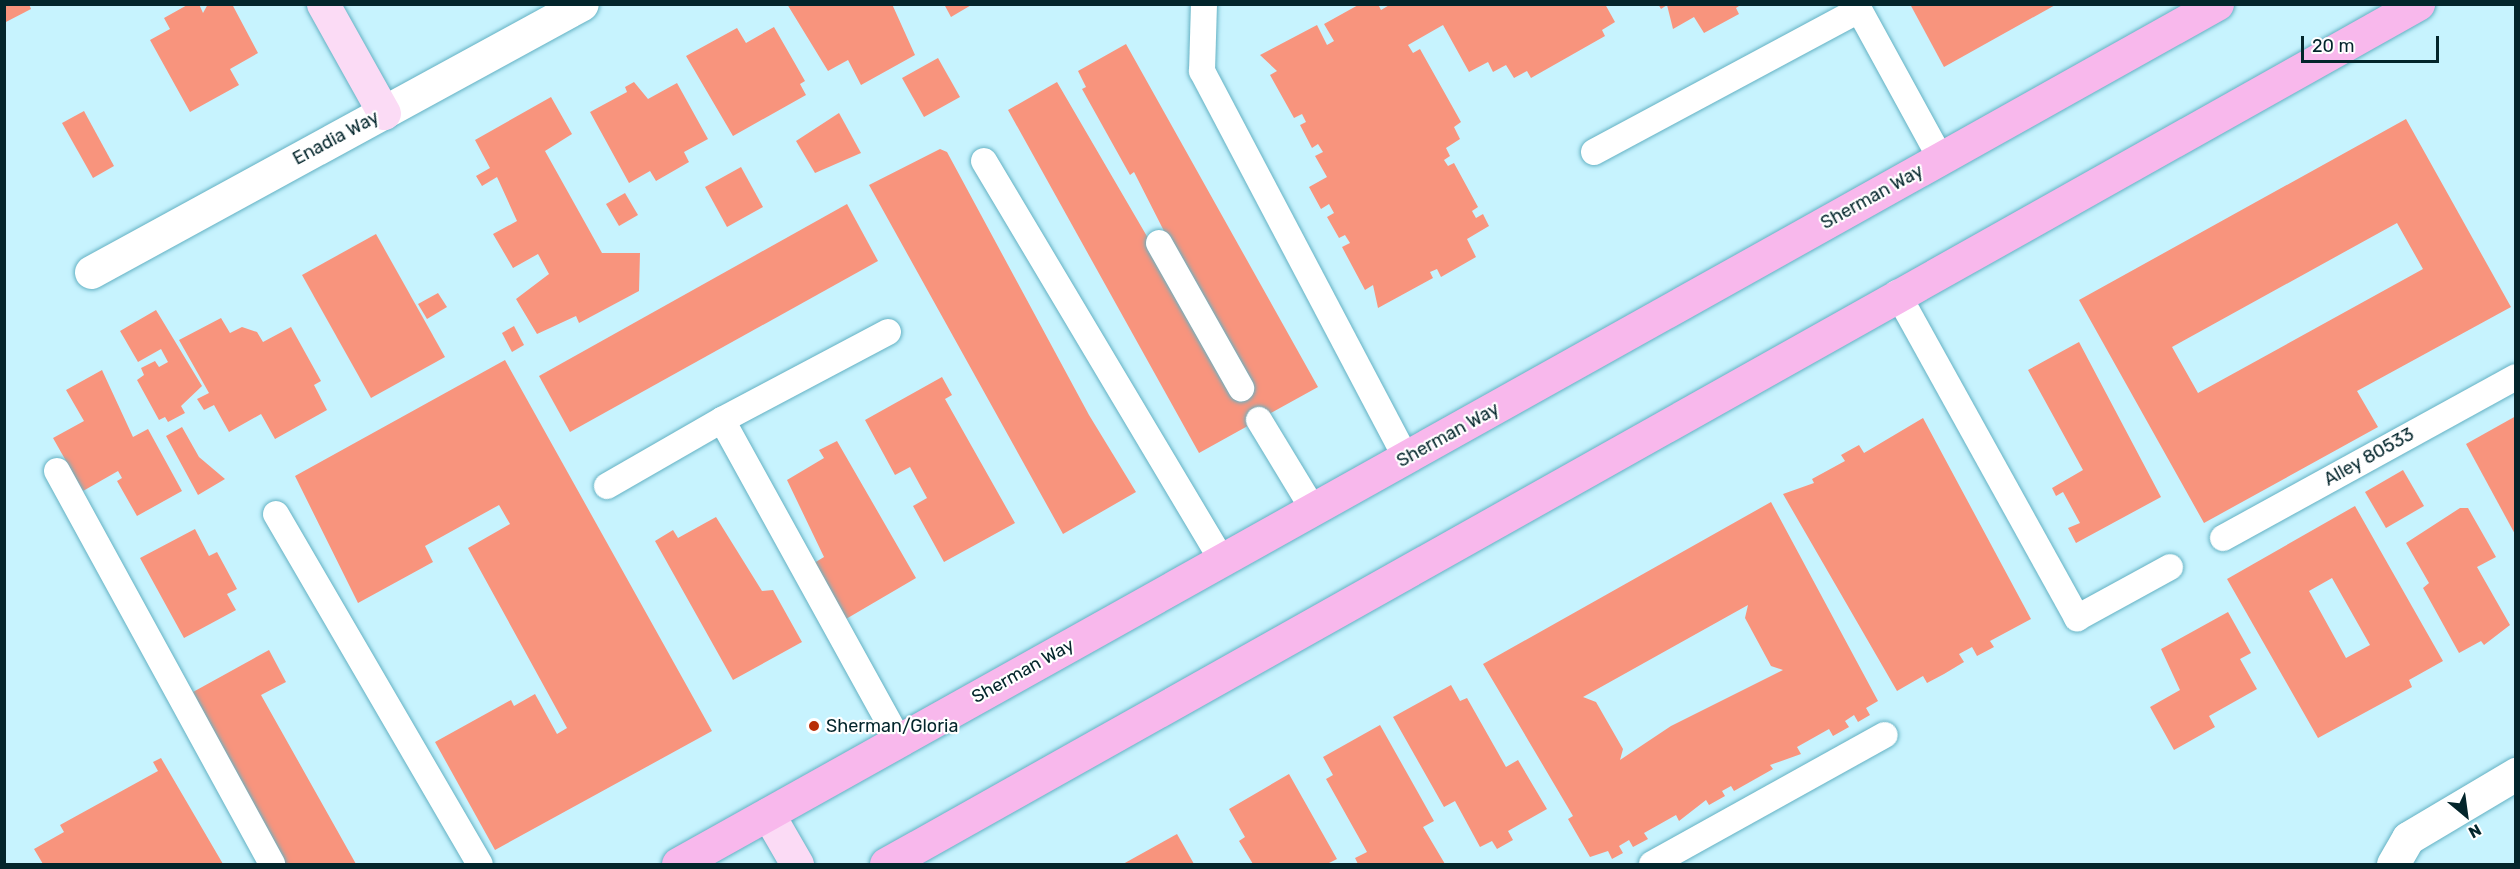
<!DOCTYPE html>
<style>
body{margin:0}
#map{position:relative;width:2520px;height:869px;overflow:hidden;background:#c7f3fe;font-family:Rubik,sans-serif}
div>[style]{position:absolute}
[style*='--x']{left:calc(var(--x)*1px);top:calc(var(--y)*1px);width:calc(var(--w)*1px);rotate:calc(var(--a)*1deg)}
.building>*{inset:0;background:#f8947d}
.roads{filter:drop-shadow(0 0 2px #64b1c3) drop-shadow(0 0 2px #64b1c3)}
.lane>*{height:26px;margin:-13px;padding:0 13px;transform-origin:13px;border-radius:13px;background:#fff}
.street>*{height:33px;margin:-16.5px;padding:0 16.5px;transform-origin:16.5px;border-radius:16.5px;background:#fff}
.secondary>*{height:33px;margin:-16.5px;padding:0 16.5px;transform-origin:16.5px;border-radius:16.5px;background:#fbdbf5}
.primary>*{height:33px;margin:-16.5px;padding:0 16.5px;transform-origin:16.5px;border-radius:16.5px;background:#f8b8ec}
.dots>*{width:16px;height:16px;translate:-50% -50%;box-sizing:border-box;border:3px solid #fff;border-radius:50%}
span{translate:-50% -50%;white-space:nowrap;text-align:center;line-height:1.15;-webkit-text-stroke:4.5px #fff;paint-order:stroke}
.street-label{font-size:18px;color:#03252b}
.poi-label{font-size:18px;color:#03252b}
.left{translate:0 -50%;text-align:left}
.frame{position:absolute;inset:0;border:6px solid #03252b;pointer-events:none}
.north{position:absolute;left:2436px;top:785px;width:60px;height:60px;-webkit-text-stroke:4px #fff;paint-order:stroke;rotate:151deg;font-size:16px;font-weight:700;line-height:24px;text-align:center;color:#03252b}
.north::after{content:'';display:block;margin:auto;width:21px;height:27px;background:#03252b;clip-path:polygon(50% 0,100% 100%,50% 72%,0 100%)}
.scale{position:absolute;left:2301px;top:36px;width:138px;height:27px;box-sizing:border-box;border:3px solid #03252b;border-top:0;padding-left:8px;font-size:18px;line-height:21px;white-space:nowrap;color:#03252b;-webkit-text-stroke:4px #fff;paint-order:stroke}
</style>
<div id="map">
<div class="building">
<div style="clip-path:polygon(4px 4px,29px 4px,31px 9px,4px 23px)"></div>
<div style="clip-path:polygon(189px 4px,199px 4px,203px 13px,208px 4px,232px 4px,258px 53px,230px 69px,239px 85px,190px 112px,150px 40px,170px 29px,164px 18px)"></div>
<div style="clip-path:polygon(787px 4px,892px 4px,915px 55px,861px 85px,848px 60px,828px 71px)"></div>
<div style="clip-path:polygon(944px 4px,973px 4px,951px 17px)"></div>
<div style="clip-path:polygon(1360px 4px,1378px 4px,1381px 10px,1391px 4px,1605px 4px,1615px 22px,1602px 30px,1605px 36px,1531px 78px,1527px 71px,1514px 78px,1506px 65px,1493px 72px,1488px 62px,1469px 72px,1443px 25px,1408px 45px,1413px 53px,1420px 49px,1461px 122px,1454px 127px,1460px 139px,1446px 148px,1450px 156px,1444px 160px,1448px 166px,1454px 163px,1478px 207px,1472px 211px,1476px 218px,1483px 214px,1489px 226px,1467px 239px,1476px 257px,1441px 277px,1437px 269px,1430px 272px,1433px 278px,1378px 308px,1373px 285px,1365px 290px,1342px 247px,1350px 243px,1345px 235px,1339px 238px,1327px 217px,1334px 213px,1329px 204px,1321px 209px,1309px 187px,1327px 177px,1315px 156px,1323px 152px,1318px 144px,1312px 148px,1300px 125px,1306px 122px,1302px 114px,1294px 118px,1270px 75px,1277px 71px,1260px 55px,1317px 25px,1327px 45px,1334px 41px,1324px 24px)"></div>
<div style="clip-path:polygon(1658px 4px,1742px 4px,1736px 8px,1739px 14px,1704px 33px,1694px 17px,1673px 29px,1667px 5px,1661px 9px)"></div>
<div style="clip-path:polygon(1910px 4px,2057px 4px,1944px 67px)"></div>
<div style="clip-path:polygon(774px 27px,805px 81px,800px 84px,806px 95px,733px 136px,686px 56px,737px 28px,746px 43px)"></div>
<div style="clip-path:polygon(1126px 44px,1318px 387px,1199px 453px,1008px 110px,1057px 82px,1180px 293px,1193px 288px,1134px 172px,1130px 175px,1082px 89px,1086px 87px,1078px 71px)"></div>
<div style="clip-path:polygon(938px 58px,960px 97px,924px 117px,902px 78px)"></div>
<div style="clip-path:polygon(634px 82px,648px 99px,677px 83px,708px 139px,684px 152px,689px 162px,656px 181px,650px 171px,629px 183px,590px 112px,627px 92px,625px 87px)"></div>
<div style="clip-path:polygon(551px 97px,572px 134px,545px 151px,602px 253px,640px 253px,639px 291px,579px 323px,576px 316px,537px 334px,516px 299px,549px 274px,538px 254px,513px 268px,493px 234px,517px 221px,497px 177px,482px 186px,476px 176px,490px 168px,475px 140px)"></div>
<div style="clip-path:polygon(84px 111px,114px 166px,93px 178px,62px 123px)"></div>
<div style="clip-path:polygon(839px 113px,861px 153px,815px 173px,796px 141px)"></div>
<div style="clip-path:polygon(evenodd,2406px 119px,2511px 307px,2357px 391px,2378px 427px,2204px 523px,2079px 300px,2406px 119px,2397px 223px,2423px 269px,2198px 393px,2172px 347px,2397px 223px)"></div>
<div style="clip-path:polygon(940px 149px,947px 152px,1089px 415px,1136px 492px,1063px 534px,869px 185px)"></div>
<div style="clip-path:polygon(741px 167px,763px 207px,727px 227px,705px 187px)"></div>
<div style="clip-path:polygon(625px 193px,638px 215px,619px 226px,606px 204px)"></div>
<div style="clip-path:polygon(847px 204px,878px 261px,570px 432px,539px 376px)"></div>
<div style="clip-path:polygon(376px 234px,445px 357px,371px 398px,302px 275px)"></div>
<div style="clip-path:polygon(438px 293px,447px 307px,427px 319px,418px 304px)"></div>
<div style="clip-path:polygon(156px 310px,202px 386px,181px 406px,185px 413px,168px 422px,165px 417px,159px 420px,137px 380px,144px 375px,141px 368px,155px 361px,159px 367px,168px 362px,161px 349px,138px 362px,120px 331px)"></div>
<div style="clip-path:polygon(221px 318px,230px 333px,242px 327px,257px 332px,263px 342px,291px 327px,321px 381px,314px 385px,327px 410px,275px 439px,261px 414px,229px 432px,214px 405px,204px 410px,197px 399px,209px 393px,179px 340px)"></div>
<div style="clip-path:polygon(514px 326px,524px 345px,512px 352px,502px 333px)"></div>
<div style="clip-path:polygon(2079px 342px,2161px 497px,2076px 543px,2068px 528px,2080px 523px,2063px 492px,2056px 496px,2052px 488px,2083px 470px,2028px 370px)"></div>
<div style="clip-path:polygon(505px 360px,712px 731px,495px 850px,435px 742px,511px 700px,514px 706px,535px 694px,557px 734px,567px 728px,468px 548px,510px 524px,499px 505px,425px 546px,433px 562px,358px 603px,295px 476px)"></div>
<div style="clip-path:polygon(102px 370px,133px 437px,148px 429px,182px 491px,137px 516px,117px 481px,122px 478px,118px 471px,83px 491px,53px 438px,84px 421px,66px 390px)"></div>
<div style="clip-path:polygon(942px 377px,952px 395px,945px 399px,1015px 523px,944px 562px,913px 506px,927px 498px,910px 467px,895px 475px,865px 420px)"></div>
<div style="clip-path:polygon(2516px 416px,2516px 536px,2466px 444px)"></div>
<div style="clip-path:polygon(1923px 418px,2031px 619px,1990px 641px,1994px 647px,1977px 656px,1972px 647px,1959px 654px,1964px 662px,1944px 674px,1927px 683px,1923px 676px,1897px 691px,1783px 494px,1814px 483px,1812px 479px,1845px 461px,1841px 455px,1859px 445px,1864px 453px)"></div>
<div style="clip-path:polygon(182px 427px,199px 457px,225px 479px,198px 495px,166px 436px)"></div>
<div style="clip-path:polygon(837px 441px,916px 578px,846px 619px,814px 563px,824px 557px,787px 480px,824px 458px,819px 450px)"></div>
<div style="clip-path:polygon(2403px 470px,2424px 506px,2386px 528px,2365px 492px)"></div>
<div style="clip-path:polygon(evenodd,1771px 502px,1878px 701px,1866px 708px,1870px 715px,1858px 722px,1854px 715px,1845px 721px,1849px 727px,1833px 736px,1829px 729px,1797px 747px,1801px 754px,1770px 765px,1773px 769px,1734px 791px,1731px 786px,1722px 791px,1725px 796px,1709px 805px,1706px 800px,1679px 821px,1676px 815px,1644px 833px,1648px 839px,1633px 847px,1629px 840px,1619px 846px,1623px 853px,1612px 859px,1608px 851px,1590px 857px,1568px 819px,1573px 816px,1483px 664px,1771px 502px,1748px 605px,1745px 618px,1771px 666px,1783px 670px,1671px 726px,1620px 760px,1623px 749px,1596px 702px,1583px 697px,1748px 605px)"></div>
<div style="clip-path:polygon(evenodd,2355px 506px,2443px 661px,2409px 680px,2412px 687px,2318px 738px,2227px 579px,2355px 506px,2332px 578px,2370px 645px,2346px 658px,2309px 591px,2332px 578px)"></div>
<div style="clip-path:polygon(2460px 508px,2468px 508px,2496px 557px,2477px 567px,2510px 625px,2484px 645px,2481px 641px,2459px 653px,2423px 588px,2429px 583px,2406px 543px)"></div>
<div style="clip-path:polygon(716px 517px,762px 591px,773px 590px,802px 642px,733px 680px,655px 541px,673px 530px,678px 538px)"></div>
<div style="clip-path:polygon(195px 529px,209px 556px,217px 552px,237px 589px,227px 594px,236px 610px,184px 638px,140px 558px)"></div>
<div style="clip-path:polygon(2228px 612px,2251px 653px,2240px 659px,2257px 689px,2209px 716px,2215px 727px,2174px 750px,2150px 707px,2180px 690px,2161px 649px)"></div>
<div style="clip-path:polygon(269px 650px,286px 682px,261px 695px,356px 864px,285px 864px,193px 692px)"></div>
<div style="clip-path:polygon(1451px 685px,1460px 701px,1467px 698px,1506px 767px,1518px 760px,1547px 809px,1508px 831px,1513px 840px,1497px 849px,1492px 841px,1480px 847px,1455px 801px,1444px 807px,1393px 717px)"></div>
<div style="clip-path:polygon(1380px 725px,1434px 821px,1423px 827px,1445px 864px,1358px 864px,1355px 858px,1367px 852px,1326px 779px,1333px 775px,1323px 757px)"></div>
<div style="clip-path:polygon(161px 758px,223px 864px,43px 864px,34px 849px,64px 832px,60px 825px,158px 771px,153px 762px)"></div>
<div style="clip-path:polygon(1289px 774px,1337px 859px,1327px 864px,1253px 864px,1239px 841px,1245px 837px,1229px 809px)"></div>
<div style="clip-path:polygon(1177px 834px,1194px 864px,1123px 864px)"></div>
</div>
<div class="roads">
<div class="lane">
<div style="--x:1204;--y:4;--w:67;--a:91.7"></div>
<div style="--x:1202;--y:71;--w:437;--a:62.2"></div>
<div style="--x:1856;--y:4;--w:177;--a:61.3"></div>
<div style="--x:1594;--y:152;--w:301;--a:-28.2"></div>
<div style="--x:984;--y:161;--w:465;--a:59.2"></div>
<div style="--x:1159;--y:243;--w:167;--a:60.5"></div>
<div style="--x:1897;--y:293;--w:372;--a:61"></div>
<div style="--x:2077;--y:618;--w:106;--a:-28.7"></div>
<div style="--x:888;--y:332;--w:188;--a:152.1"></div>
<div style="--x:722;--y:420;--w:367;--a:61.1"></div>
<div style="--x:1259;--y:420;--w:104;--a:58.8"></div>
<div style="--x:57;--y:471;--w:448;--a:61.3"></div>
<div style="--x:607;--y:486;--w:133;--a:-29.9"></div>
<div style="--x:276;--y:514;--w:405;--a:59.8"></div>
<div style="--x:2223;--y:538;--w:334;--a:-28.8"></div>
<div style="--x:1652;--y:864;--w:266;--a:-29"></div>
</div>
<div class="street">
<div style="--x:91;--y:272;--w:559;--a:-28.63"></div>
<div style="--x:2393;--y:864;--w:30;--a:-60"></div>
<div style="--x:2408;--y:838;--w:126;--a:-30.7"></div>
</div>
<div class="secondary">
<div style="--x:323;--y:4;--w:125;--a:60.8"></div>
<div style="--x:768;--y:814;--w:58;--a:59.9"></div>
</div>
<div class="primary">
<div style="--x:678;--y:864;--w:1763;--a:-29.2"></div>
<div style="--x:886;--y:864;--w:1757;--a:-29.31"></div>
</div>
</div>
<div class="dots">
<div style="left:814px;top:726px;background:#b82e07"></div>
</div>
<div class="street-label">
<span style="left:336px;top:138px;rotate:-28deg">Enadia Way</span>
<span style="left:1872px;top:197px;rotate:-29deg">Sherman Way</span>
<span style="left:1448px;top:435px;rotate:-29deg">Sherman Way</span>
<span style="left:2369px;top:457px;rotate:-29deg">Alley 80533</span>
<span style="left:1023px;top:671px;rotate:-29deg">Sherman Way</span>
</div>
<div class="poi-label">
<span class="left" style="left:826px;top:726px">Sherman/Gloria</span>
</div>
<div class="frame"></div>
<div class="north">N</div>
<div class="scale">20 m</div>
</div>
